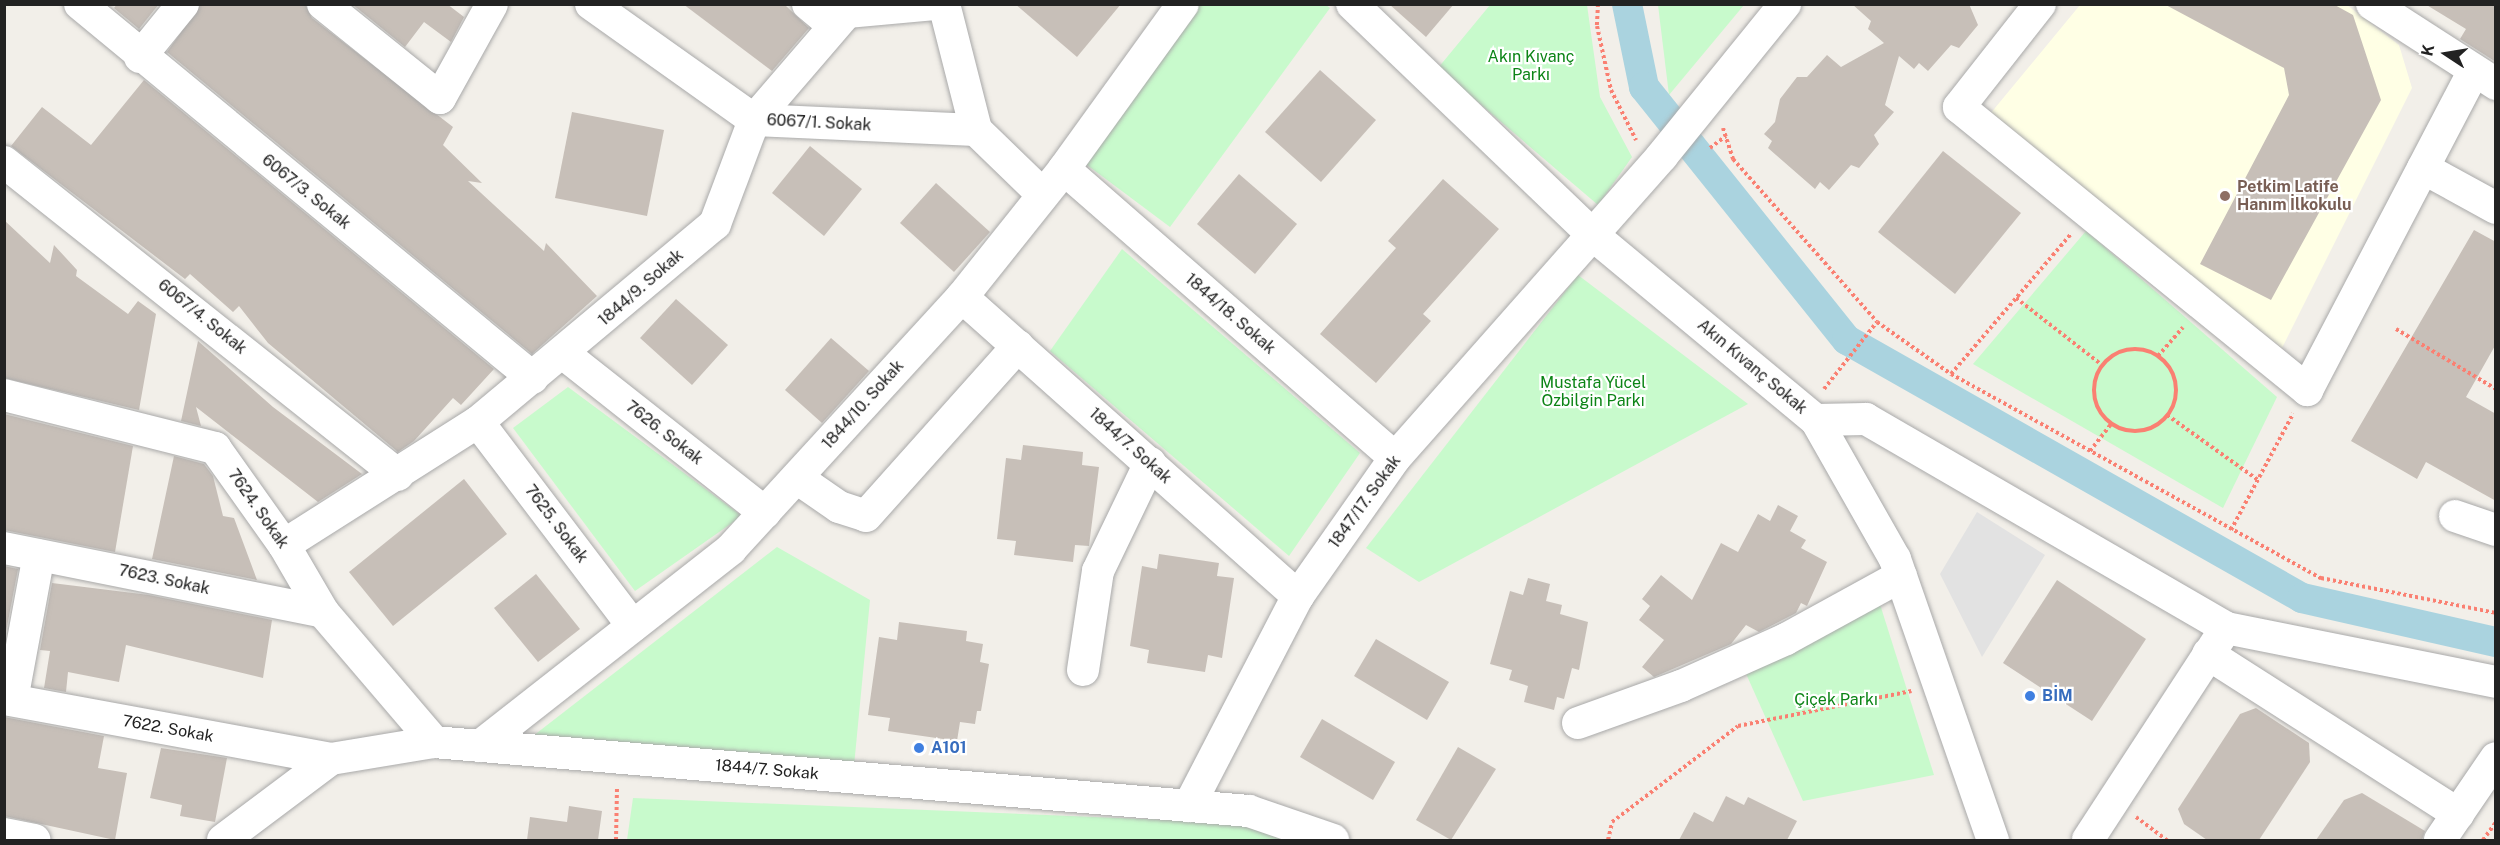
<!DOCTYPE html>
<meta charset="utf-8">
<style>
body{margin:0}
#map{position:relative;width:2500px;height:845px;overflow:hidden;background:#f2efe9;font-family:"Public Sans",sans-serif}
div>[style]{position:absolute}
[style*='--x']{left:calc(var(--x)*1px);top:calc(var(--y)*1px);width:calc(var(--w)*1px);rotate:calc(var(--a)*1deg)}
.education>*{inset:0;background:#ffffe5}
.park>*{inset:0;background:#c8facc}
.parking>*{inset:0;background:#e2e2e2}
.canal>*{height:30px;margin:-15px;padding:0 15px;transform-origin:15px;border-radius:15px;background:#aad3df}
.building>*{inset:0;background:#c7bfb8}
.path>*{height:4px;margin-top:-2px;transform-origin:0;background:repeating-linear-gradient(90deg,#fa8072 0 3px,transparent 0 6px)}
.path>.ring{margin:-2px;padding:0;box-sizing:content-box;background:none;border:4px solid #fa8072;border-radius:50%}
.roads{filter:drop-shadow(0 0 2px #a9a9a9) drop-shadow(0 0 2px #a9a9a9)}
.minor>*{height:32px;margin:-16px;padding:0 16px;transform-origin:16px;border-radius:16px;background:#fff}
.dots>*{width:16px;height:16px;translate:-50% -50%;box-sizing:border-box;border:3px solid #fff;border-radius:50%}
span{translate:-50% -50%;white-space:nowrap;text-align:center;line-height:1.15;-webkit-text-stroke:4.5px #fff;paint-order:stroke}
.park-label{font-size:16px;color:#0c8416}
.street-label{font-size:16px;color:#222}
.education-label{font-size:16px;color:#785e54;font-weight:700}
.left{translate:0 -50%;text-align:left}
.shop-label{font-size:16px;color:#366cbe;font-weight:700}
.frame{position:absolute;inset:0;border:6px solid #222;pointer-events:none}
.north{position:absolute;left:2416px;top:24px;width:60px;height:60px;-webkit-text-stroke:4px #fff;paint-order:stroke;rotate:282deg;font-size:16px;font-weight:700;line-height:24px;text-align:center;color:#222}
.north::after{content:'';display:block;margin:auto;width:21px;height:27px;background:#222;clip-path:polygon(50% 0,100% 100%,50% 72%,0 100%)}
</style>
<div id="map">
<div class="education">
<div style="clip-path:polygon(2080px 5px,2347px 5px,2399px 45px,2412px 88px,2282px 348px,1990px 114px)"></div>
</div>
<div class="park">
<div style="clip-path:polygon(1325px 4px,1330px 8px,1170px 227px,1083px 162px,1198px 5px)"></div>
<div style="clip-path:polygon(1490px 5px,1587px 5px,1600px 97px,1632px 157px,1598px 205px,1438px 68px)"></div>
<div style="clip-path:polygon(1658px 5px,1744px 5px,1669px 95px)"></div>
<div style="clip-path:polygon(2086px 231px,2277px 397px,2223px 508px,1973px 364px)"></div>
<div style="clip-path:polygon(1122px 249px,1360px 453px,1289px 556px,1050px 351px)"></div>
<div style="clip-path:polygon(1578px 275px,1748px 404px,1419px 582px,1366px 548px)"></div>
<div style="clip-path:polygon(568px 387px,742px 516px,635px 591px,513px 428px)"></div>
<div style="clip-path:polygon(777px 547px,870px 600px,854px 766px,533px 736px)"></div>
<div style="clip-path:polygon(1878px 598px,1934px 775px,1803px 801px,1743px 667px)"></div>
<div style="clip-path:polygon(633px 798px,1241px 823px,1288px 840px,627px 840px)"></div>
</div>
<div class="parking">
<div style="clip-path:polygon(1977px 512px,2045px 555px,1982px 657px,1940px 574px)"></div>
</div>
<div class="canal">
<div style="--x:1627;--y:4;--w:85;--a:78.4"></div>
<div style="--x:1644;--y:87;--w:324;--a:51.3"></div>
<div style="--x:1847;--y:340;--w:523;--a:29.55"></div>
<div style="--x:2302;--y:598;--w:199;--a:12.8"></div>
</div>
<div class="building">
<div style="clip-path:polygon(117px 4px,159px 4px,139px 29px,114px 8px)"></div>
<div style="clip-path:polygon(201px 4px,305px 4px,312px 18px,453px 127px,443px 145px,482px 183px,468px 181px,544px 251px,546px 243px,597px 296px,532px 354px,167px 52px)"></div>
<div style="clip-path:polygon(352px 4px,447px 4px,464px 17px,451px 42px,424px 22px,405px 47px)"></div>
<div style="clip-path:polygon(683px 4px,784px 4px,809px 28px,772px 71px)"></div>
<div style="clip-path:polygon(1015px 4px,1121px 4px,1077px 57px)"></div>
<div style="clip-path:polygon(1389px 4px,1454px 4px,1426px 37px)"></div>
<div style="clip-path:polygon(1852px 4px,1969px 4px,1978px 25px,1959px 48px,1951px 45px,1928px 71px,1919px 63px,1914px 69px,1899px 56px,1885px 105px,1894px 112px,1874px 135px,1879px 144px,1859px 168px,1851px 165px,1829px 190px,1820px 182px,1815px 189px,1768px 148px,1772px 141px,1764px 134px,1775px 122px,1780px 99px,1797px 77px,1807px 77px,1827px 55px,1841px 67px,1884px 43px,1868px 29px,1871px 21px)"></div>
<div style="clip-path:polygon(2164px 4px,2333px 4px,2353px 15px,2381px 100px,2271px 300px,2200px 264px,2289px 95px,2284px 68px)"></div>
<div style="clip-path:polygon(2425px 4px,2496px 4px,2496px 62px,2460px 39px,2466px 29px)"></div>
<div style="clip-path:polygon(1320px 70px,1376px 120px,1321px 182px,1265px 132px)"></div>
<div style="clip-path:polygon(144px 80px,494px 369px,461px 405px,453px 398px,414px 441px,398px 452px,268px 343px,239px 306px,233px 312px,190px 274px,185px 279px,11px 146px,42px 107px,91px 145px)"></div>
<div style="clip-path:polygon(572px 112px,664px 130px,647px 216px,555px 198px)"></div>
<div style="clip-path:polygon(810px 146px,862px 189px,824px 236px,772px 193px)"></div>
<div style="clip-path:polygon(1943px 151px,2021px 213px,1955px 294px,1878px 232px)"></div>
<div style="clip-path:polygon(1239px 174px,1297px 224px,1255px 274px,1197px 224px)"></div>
<div style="clip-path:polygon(1443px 179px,1499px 229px,1423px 314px,1431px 321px,1376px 383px,1320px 334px,1396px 248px,1388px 241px)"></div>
<div style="clip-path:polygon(936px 183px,990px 232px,954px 272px,900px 223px)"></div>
<div style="clip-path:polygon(4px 220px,50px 263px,54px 245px,77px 270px,76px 276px,128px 314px,138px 301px,156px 314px,139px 410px,4px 378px)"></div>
<div style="clip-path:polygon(2474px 230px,2496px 242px,2496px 344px,2466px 397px,2496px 414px,2496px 501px,2426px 462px,2417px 479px,2351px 441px)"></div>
<div style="clip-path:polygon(676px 299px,728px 345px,692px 385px,640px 338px)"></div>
<div style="clip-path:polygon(831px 338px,869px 371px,822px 423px,785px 390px)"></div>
<div style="clip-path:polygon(198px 341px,273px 407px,362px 474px,318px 502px,196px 407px,201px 426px,181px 421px)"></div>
<div style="clip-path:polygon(4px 414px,133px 446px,115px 552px,4px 530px)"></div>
<div style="clip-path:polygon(1023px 445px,1083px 452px,1082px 465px,1099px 467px,1089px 546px,1075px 545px,1073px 562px,1014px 555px,1016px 541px,997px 539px,1006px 458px,1021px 460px)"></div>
<div style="clip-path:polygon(174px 456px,204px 464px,213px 476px,223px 516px,234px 518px,257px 580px,152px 559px)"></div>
<div style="clip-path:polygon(464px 479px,507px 534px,393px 626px,349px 572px)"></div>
<div style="clip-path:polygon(1778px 505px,1798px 516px,1790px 531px,1806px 540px,1801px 548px,1827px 562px,1807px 606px,1801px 603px,1796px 613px,1759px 632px,1746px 625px,1731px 644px,1654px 677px,1642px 667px,1664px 640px,1639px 620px,1650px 606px,1642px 599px,1661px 575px,1692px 600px,1721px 543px,1738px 552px,1758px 514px,1770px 521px)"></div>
<div style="clip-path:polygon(1159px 554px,1219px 563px,1217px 576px,1234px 578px,1222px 658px,1208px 655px,1205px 672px,1147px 663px,1149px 650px,1130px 646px,1142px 566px,1157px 569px)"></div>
<div style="clip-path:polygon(4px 566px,18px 569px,4px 642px)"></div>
<div style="clip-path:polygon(536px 574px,580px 629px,538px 662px,494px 608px)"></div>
<div style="clip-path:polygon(1528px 578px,1550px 584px,1546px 601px,1562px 605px,1560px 614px,1588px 622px,1579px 670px,1572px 668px,1564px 699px,1557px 697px,1554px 710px,1524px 702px,1528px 686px,1509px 680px,1512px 670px,1490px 664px,1510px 591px,1523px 595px)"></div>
<div style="clip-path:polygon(2057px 580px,2146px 639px,2092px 721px,2003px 663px)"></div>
<div style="clip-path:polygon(52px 583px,149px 595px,272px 620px,263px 678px,126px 645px,119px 682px,68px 672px,66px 692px,44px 688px,50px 651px,40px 650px)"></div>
<div style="clip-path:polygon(899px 622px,967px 631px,966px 641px,983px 644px,980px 662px,989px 664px,981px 711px,977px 711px,975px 724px,960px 722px,957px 741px,888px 731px,890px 718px,868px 715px,879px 637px,897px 640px)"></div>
<div style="clip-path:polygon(1376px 639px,1449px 682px,1427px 720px,1354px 676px)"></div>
<div style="clip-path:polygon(2256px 708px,2309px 743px,2310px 762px,2259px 840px,2207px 840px,2184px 824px,2178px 809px,2240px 714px)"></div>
<div style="clip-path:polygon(4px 717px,104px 736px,98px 768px,127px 773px,115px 840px,4px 816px)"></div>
<div style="clip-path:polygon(1322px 719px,1395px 762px,1373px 800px,1300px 757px)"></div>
<div style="clip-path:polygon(1458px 747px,1496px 769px,1451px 840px,1416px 820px)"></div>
<div style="clip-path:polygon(161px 748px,227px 758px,215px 822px,180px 816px,182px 805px,150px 798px)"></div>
<div style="clip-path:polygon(2362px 793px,2425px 831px,2422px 840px,2316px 840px,2344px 800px)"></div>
<div style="clip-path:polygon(1726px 796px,1744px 805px,1748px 797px,1797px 821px,1787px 840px,1679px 840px,1694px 812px,1713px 822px)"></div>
<div style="clip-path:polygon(569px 806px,602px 811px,598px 840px,527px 840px,530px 817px,567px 822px)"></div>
</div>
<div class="path">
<div style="--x:1598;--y:4;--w:22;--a:93"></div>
<div style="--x:1597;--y:26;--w:66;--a:77.7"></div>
<div style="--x:1611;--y:90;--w:56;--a:63.4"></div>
<div style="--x:1723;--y:128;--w:33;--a:72"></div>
<div style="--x:1733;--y:159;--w:217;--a:48.5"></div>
<div style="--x:1877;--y:322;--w:90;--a:35.1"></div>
<div style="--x:1951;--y:374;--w:423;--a:28.9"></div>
<div style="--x:2321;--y:578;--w:178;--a:11.3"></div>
<div style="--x:1710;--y:148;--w:20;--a:-37"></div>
<div style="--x:2016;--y:298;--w:109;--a:37.9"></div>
<div style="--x:2396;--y:329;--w:117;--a:31"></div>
<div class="ring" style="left:2094px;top:349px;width:78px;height:78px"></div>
<div style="--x:2158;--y:356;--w:38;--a:-49"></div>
<div style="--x:1951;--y:374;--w:184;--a:-49.4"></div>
<div style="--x:1824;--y:389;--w:85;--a:-51.7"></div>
<div style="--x:2167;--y:415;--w:112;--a:35.5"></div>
<div style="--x:2090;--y:451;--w:34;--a:-52"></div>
<div style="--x:2231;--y:530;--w:132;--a:-61.9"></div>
<div style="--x:2136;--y:817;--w:39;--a:37"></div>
<div style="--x:616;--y:840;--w:53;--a:-88.9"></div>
<div style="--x:1608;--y:840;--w:18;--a:-77"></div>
<div style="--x:1612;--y:822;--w:158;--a:-37.3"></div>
<div style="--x:1738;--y:726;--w:177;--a:-11.4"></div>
<div style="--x:2483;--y:840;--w:22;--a:-54"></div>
</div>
<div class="roads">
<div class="minor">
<div style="--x:80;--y:4;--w:587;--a:39.54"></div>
<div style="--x:323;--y:4;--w:150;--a:38.8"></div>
<div style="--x:440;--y:98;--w:107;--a:-61"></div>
<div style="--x:591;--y:4;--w:200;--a:35.4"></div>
<div style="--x:754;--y:120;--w:222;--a:2.6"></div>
<div style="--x:808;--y:4;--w:33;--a:40"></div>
<div style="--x:944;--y:4;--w:130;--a:75.7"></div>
<div style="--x:1352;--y:4;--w:335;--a:43.8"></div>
<div style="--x:1594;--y:236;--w:288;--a:39.7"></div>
<div style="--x:1816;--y:420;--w:160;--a:60.4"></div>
<div style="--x:1895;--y:559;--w:298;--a:70.8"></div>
<div style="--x:2040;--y:4;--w:131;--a:128.2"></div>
<div style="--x:1959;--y:107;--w:449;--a:39.1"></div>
<div style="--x:2307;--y:390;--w:358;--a:-62.4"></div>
<div style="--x:2372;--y:4;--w:148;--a:32.8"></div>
<div style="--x:140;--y:57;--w:68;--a:-50.9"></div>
<div style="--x:976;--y:130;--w:92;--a:44.1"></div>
<div style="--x:4;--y:162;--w:503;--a:38.46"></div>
<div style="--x:2423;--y:168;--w:83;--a:28.7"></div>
<div style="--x:1064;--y:169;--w:439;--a:41.1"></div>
<div style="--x:962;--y:297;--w:450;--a:41.7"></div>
<div style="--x:564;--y:354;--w:256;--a:38.3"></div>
<div style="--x:4;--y:395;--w:218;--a:14.1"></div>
<div style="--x:215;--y:448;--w:119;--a:54.6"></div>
<div style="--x:284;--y:545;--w:78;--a:59.8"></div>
<div style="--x:323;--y:612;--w:171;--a:49.5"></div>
<div style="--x:1816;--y:420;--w:50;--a:-1.1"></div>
<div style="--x:1866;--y:419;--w:416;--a:30.1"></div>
<div style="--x:2226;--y:628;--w:253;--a:123.1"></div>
<div style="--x:478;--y:422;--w:256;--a:52.8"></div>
<div style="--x:797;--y:478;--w:51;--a:34.6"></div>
<div style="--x:839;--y:507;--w:28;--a:18"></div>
<div style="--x:866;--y:516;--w:228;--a:-48.2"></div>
<div style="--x:2455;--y:516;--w:43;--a:18.9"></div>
<div style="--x:284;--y:545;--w:230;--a:-32.4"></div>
<div style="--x:478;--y:422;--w:309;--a:-39.9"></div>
<div style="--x:715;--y:224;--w:111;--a:-69.4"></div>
<div style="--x:754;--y:120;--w:143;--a:-49.3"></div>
<div style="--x:847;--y:12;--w:88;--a:-5.2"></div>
<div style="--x:4;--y:548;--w:325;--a:11.3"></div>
<div style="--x:2226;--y:628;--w:275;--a:11.3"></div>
<div style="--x:2208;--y:654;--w:297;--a:32.6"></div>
<div style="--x:1083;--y:670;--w:100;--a:-81.4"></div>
<div style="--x:1098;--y:571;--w:120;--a:-64.3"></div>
<div style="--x:4;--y:699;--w:332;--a:10.4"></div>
<div style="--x:12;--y:700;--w:147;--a:-79.5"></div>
<div style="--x:1578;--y:723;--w:109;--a:-19.8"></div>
<div style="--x:1681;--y:686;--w:115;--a:-24.1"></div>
<div style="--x:1786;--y:639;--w:131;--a:-28.7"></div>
<div style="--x:480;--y:746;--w:319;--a:-38.1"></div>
<div style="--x:731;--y:549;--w:342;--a:-47.5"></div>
<div style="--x:962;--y:297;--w:164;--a:-51.4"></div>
<div style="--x:1064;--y:169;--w:203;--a:-54.2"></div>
<div style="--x:1189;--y:806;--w:237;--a:-62.6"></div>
<div style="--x:1298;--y:596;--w:169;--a:-54.9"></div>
<div style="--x:1395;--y:458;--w:403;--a:-48.5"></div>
<div style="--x:1662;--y:156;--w:196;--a:-51"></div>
<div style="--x:4;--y:834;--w:31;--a:11"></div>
<div style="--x:223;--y:840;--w:135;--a:-36.9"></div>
<div style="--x:331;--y:759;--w:104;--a:-9.4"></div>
<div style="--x:434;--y:742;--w:818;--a:4.84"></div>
<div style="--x:1249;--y:811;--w:89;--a:19"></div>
<div style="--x:2440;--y:840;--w:99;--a:-55.7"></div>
</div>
</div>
<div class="dots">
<div style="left:2225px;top:196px;background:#8d6e63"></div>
<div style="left:2030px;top:696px;background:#3f7fe0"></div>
<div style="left:919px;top:748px;background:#3f7fe0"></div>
</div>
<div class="park-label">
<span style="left:1531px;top:66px">Akın Kıvanç<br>Parkı</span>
<span style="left:1593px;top:392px">Mustafa Yücel<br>Özbilgin Parkı</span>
<span style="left:1836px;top:700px">Çiçek Parkı</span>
</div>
<div class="street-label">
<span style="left:819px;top:123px;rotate:3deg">6067/1. Sokak</span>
<span style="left:306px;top:192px;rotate:39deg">6067/3. Sokak</span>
<span style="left:641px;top:288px;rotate:-41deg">1844/9. Sokak</span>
<span style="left:1230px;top:314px;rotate:41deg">1844/18. Sokak</span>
<span style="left:202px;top:317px;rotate:39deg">6067/4. Sokak</span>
<span style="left:1752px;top:367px;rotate:40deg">Akın Kıvanç Sokak</span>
<span style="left:863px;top:405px;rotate:-48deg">1844/10. Sokak</span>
<span style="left:664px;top:433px;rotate:38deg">7626. Sokak</span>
<span style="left:1130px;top:446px;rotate:42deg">1844/7. Sokak</span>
<span style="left:1365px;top:502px;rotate:-54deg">1847/17. Sokak</span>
<span style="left:258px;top:509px;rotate:55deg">7624. Sokak</span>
<span style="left:556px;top:524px;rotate:53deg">7625. Sokak</span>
<span style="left:164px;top:580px;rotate:12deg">7623. Sokak</span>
<span style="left:168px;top:729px;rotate:10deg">7622. Sokak</span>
<span style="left:767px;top:770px;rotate:5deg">1844/7. Sokak</span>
</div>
<div class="education-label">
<span class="left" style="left:2237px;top:196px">Petkim Latife<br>Hanım İlkokulu</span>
</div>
<div class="shop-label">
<span class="left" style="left:2042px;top:696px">BİM</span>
<span class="left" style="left:931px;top:748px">A101</span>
</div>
<div class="frame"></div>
<div class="north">K</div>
</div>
